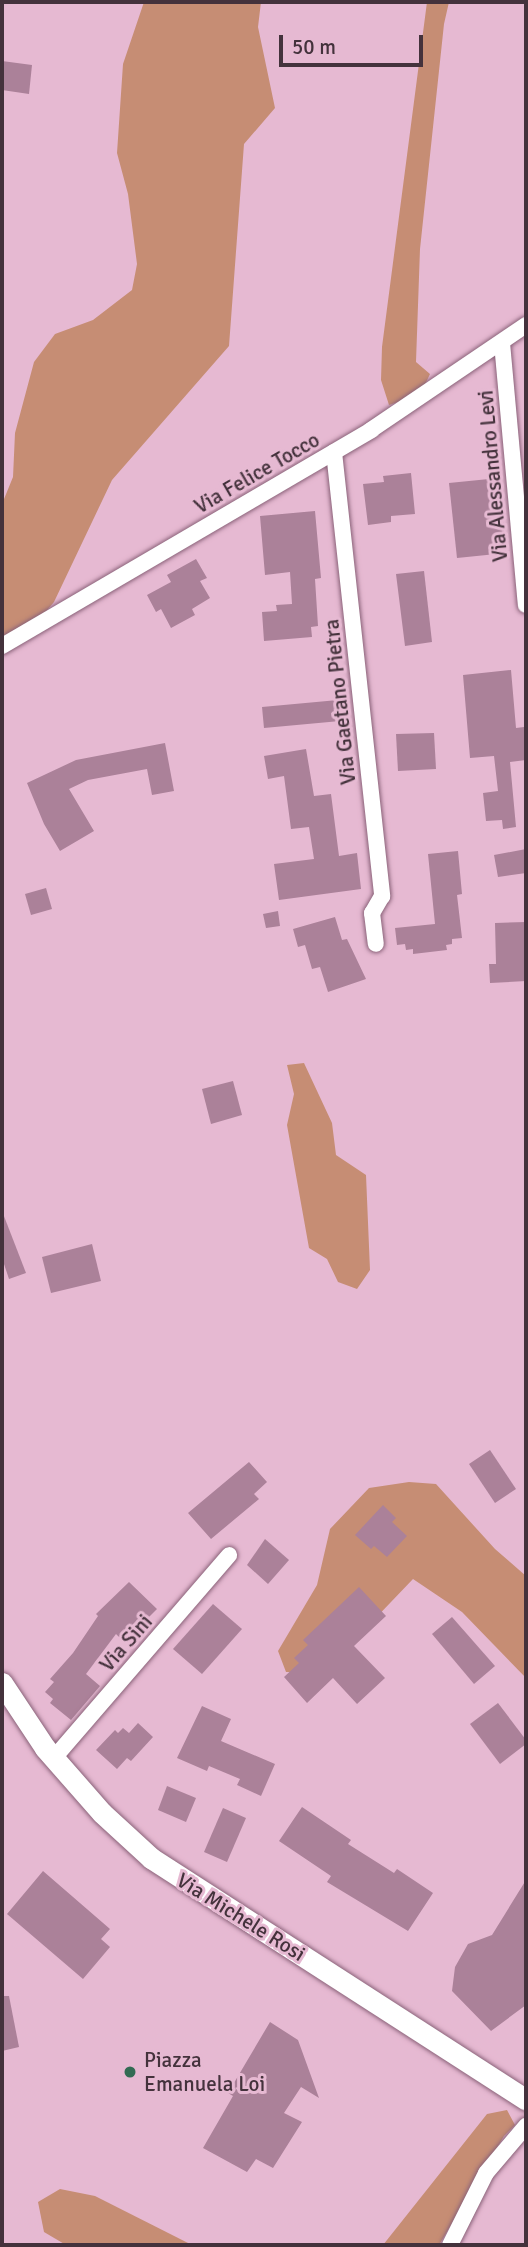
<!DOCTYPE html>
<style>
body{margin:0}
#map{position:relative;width:528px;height:2247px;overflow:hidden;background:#e6b9d2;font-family:Signika,sans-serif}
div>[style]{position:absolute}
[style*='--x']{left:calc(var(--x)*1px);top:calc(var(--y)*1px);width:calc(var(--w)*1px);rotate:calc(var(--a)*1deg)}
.green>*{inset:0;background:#c68d74}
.building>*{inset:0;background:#ab8199}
.roads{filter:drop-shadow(0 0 2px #8a6279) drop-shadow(0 0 2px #8a6279)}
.street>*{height:16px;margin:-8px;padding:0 8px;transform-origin:8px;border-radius:8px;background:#fff}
.secondary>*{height:21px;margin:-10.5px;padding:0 10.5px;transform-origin:10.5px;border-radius:10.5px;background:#fff}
.dots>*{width:19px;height:19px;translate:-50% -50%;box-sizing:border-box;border:4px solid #e6b9d2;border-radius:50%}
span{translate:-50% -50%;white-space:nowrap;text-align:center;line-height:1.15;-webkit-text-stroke:6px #e6b9d2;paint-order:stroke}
.street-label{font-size:21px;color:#44323c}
.poi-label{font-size:21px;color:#44323c}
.left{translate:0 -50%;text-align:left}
.frame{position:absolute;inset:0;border:4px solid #44323c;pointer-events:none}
.scale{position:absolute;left:279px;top:35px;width:144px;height:32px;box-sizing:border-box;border:4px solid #44323c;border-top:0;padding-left:9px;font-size:21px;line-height:24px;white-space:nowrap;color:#44323c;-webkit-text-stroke:5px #e6b9d2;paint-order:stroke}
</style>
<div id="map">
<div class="green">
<div style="clip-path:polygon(144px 2px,261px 2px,258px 27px,275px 108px,244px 144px,229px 346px,112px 480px,54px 602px,42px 616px,2px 639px,2px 504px,13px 477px,15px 433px,34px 362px,55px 334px,93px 320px,132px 290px,137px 264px,128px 194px,117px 153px,123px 64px)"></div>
<div style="clip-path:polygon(427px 2px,449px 2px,444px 24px,420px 249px,416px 362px,430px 374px,420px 395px,389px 405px,381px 380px,382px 347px)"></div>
<div style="clip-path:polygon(304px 1063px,332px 1123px,336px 1155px,366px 1175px,370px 1270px,357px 1289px,338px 1282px,327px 1259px,309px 1248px,287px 1125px,294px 1094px,287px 1065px)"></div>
<div style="clip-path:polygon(409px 1482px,436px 1484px,495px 1549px,526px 1576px,526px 1678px,462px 1612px,413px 1579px,324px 1672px,286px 1672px,278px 1651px,317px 1585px,330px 1529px,369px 1488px)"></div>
<div style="clip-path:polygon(507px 2110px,515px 2125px,504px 2136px,439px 2245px,383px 2245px,487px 2114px)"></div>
<div style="clip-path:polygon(60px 2189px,95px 2196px,192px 2245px,66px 2245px,44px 2232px,38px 2202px)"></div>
</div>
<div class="building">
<div style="clip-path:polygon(2px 61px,32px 65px,29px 94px,2px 90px)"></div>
<div style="clip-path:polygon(411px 473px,415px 514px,391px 516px,391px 522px,368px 525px,363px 484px,384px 482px,383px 476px)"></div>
<div style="clip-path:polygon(499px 478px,506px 553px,457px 558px,449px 483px)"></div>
<div style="clip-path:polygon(315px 511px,321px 578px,315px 579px,318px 626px,311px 627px,312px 637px,264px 641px,262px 612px,277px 611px,276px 605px,292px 604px,290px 572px,265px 575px,260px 516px)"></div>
<div style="clip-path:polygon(196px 559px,207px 578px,200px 581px,210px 598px,192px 609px,195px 615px,171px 628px,161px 609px,156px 612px,147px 595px,171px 582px,167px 575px)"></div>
<div style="clip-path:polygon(424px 571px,432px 642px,405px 646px,396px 574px)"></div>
<div style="clip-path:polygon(511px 670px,516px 728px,524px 727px,526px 760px,510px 762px,516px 827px,503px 829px,502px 820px,486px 821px,483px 793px,498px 791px,494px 756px,470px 758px,463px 675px)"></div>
<div style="clip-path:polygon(338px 700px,340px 721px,264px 728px,262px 707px)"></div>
<div style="clip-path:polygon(434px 733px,436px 769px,398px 771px,396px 734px)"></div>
<div style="clip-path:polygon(165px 743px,174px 791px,152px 795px,147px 769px,88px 780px,69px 789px,94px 831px,60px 851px,44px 824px,27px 783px,76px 760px)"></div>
<div style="clip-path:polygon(306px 749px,314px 796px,331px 794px,339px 856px,357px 853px,361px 889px,279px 900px,274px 864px,314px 859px,309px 827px,291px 829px,284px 776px,268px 779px,264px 756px)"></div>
<div style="clip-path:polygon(526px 849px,526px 873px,498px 877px,494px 855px)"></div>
<div style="clip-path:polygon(458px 851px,462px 894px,457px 895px,462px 938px,452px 939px,452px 944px,446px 945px,447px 950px,413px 954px,413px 949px,406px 950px,405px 944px,397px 945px,395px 928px,435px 924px,428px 854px)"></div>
<div style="clip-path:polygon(46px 888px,52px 909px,31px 915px,25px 894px)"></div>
<div style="clip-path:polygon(278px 911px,280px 926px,266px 928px,263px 914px)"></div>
<div style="clip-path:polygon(335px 917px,342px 940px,347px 939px,366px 979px,328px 992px,320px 967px,312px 969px,305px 945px,298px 947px,293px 929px)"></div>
<div style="clip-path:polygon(526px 922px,526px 981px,490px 983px,489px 964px,496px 964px,495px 923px)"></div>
<div style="clip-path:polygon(233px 1081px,242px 1115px,211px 1124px,202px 1089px)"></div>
<div style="clip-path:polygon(2px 1211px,26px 1273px,9px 1279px,2px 1258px)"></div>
<div style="clip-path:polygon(92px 1244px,101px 1281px,51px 1293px,42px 1257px)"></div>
<div style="clip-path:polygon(490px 1450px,516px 1489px,495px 1503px,469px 1464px)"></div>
<div style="clip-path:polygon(249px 1462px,267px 1482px,254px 1494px,259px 1499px,211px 1539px,188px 1513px)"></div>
<div style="clip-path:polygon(383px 1505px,396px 1518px,392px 1522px,407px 1536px,387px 1557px,374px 1546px,371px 1549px,355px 1535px)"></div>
<div style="clip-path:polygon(265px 1539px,289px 1560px,268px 1584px,247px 1565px)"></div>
<div style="clip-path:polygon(129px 1582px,157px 1609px,124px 1642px,116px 1634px,86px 1674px,100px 1686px,71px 1720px,50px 1703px,53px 1699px,45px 1692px,54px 1682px,50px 1679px,73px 1653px,98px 1616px,96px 1614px)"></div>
<div style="clip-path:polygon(359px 1587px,386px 1616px,354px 1646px,385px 1678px,357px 1704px,333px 1678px,307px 1703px,284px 1677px,299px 1663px,294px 1658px,308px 1645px,303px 1640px)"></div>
<div style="clip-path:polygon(213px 1604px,242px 1629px,202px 1674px,173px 1649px)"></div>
<div style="clip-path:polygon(452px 1617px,495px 1666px,474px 1684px,432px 1634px)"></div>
<div style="clip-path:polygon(498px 1703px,526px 1740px,526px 1744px,500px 1764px,470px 1724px)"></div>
<div style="clip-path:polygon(202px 1706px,231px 1719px,221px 1741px,275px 1764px,261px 1796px,237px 1785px,240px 1779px,209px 1766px,207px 1771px,177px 1758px)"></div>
<div style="clip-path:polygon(138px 1723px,153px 1737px,131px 1761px,127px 1758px,117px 1769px,96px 1750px,115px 1730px,118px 1733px,123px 1728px,129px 1733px)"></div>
<div style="clip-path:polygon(167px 1786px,196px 1798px,186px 1822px,158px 1810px)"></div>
<div style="clip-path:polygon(302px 1807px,351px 1840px,348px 1844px,394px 1873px,397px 1869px,433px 1893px,408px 1931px,327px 1882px,331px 1876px,279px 1841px)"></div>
<div style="clip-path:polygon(223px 1808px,246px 1818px,227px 1862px,204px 1852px)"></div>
<div style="clip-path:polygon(43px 1871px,110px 1929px,101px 1939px,110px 1947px,83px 1979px,7px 1914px)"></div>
<div style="clip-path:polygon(526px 1880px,526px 2005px,491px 2031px,452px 1991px,455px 1967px,468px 1944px,492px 1935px)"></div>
<div style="clip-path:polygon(2px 1996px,9px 1996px,19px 2047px,2px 2051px)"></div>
<div style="clip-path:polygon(270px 2022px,298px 2040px,319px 2098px,301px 2087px,284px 2113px,302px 2122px,273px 2168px,256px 2159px,247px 2172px,203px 2148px,233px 2096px,228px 2093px)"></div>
</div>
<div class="roads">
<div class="street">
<div style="--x:502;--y:343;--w:263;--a:84.8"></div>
<div style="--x:334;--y:452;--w:447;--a:83.8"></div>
<div style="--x:382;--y:896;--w:20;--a:120"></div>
<div style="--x:372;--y:913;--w:31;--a:83"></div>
<div style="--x:2;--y:646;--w:428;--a:-30.3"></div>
<div style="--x:371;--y:430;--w:187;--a:-34.1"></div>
<div style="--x:54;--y:1758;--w:268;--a:-49.2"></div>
<div style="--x:450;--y:2245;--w:80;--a:-63.4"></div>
<div style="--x:486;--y:2173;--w:62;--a:-49.6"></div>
</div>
<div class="secondary">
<div style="--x:2;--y:1683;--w:78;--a:56.5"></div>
<div style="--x:45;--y:1748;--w:86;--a:48.8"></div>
<div style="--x:102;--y:1813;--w:67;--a:42.6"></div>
<div style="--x:151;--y:1858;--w:446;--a:32.8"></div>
</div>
</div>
<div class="dots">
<div style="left:130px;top:2072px;background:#326b53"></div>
</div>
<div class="street-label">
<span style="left:257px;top:473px;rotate:-30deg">Via Felice Tocco</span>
<span style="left:493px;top:476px;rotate:-95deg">Via Alessandro Levi</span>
<span style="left:340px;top:702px;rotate:-96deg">Via Gaetano Pietra</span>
<span style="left:126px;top:1643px;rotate:-49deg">Via Sini</span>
<span style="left:241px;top:1917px;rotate:32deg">Via Michele Rosi</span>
</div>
<div class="poi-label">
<span class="left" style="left:144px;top:2072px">Piazza<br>Emanuela Loi</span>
</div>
<div class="frame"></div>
<div class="scale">50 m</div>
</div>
